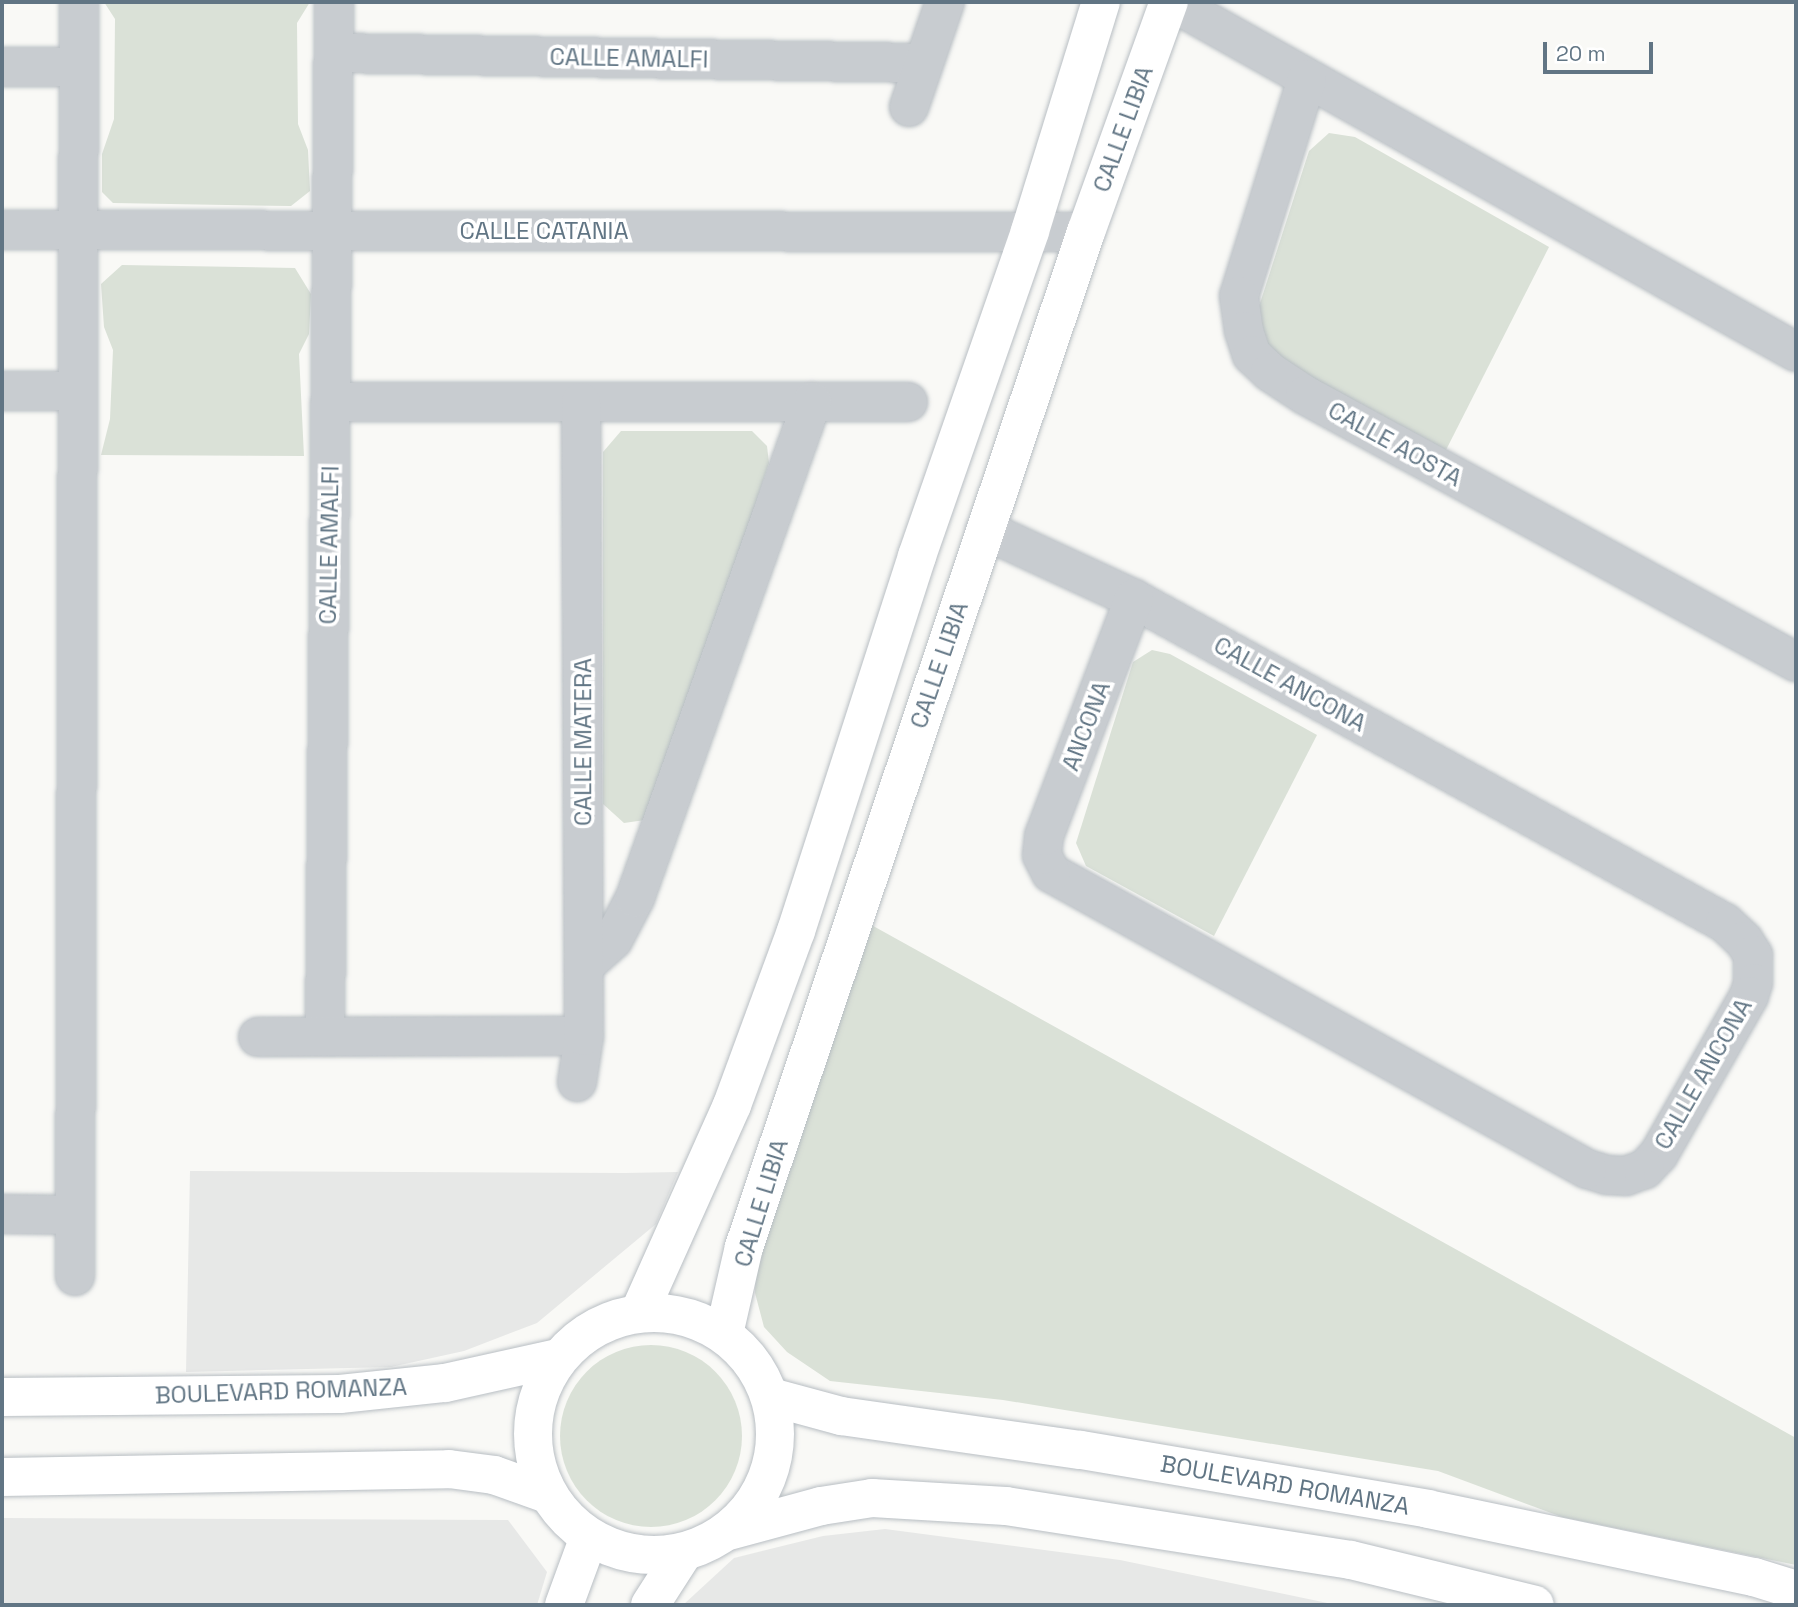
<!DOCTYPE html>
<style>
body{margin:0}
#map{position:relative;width:1798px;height:1607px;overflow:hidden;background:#f9f9f6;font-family:"Space Grotesk",sans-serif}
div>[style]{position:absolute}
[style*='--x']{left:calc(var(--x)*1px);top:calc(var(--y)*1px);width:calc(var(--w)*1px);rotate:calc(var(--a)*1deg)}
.built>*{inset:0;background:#e7e8e7}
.green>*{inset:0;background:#dae1d7}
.round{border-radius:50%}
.roads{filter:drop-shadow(0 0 2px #b8bec3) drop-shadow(0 0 2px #b8bec3)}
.street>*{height:38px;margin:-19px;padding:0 19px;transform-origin:19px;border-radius:19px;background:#c8ccd0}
.secondary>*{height:38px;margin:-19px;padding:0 19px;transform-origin:19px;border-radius:19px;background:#fff}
.secondary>.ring{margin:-19px;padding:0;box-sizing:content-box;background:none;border:38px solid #fff;border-radius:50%}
span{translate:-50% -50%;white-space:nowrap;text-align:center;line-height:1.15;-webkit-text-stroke:7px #fff;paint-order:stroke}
.street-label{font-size:24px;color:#617584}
.frame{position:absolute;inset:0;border:4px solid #617584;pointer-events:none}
.scale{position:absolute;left:1543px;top:42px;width:110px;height:32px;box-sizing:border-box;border:4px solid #617584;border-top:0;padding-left:9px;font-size:21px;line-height:24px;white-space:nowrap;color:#617584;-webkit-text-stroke:5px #fff;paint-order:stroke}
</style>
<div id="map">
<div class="built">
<div style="clip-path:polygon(190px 1171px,625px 1173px,678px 1172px,656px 1224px,537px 1323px,464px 1351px,391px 1367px,186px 1372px)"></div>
<div style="clip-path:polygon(2px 1518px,508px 1520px,547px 1572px,537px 1605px,2px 1605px)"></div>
<div style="clip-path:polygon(885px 1529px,1120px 1560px,1337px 1605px,683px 1605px,734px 1558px,823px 1536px)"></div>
</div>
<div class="green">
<div style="clip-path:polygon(104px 2px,310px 2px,297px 23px,298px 124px,308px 150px,310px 191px,291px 206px,113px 203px,102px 192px,102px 154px,114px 119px,115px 19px)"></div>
<div style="clip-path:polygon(1329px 133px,1355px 137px,1549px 247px,1446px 450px,1260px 351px,1252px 328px,1309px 151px)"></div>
<div style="clip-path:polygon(122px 265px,295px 268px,311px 294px,309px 334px,299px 354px,304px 456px,101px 455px,110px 419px,113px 350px,104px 327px,101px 284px)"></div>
<div style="clip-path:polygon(621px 431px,752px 431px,767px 446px,769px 463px,657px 800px,645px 820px,624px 823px,603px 804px,603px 452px)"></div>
<div style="clip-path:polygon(1152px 650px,1170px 654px,1317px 735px,1214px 936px,1086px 866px,1076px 843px,1133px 662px)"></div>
<div style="clip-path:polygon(866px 922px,1796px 1438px,1796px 1565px,1562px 1517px,1438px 1471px,1003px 1400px,830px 1381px,787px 1352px,764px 1327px,755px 1293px,756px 1261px)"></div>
<div class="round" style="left:560px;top:1345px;width:182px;height:182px"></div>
</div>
<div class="roads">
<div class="street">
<div style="--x:1172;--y:2;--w:715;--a:29.29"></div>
<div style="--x:335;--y:53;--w:587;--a:0.98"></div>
<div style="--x:2;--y:67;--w:76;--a:0"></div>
<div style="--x:1307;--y:79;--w:227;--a:107.4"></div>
<div style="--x:1239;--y:296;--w:35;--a:82"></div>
<div style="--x:1244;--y:331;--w:25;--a:72"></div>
<div style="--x:1252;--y:355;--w:25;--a:43"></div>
<div style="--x:1270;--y:372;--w:42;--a:33.3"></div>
<div style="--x:1305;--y:395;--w:559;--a:28.54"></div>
<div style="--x:909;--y:107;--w:111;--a:-71.1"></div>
<div style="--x:2;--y:230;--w:1084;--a:0.11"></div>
<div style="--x:2;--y:391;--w:74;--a:0"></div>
<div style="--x:330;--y:402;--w:578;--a:0"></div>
<div style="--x:985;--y:530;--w:164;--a:24.8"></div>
<div style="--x:1134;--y:599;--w:674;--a:28.73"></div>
<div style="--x:1725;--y:923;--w:26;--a:43"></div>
<div style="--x:1744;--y:941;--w:17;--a:57"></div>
<div style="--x:1753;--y:955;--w:28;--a:90"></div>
<div style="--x:1753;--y:983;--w:14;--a:107"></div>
<div style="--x:1749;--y:996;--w:182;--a:119.7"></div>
<div style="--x:1659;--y:1154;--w:21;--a:133"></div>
<div style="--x:1645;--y:1169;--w:20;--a:160"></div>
<div style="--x:1626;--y:1176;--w:19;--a:-177"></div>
<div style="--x:1607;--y:1175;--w:21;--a:-163"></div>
<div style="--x:1587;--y:1169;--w:612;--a:-151.09"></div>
<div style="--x:1051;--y:873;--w:20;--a:-117"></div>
<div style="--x:1042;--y:855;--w:19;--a:-84"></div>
<div style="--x:1044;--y:836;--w:254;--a:-69.2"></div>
<div style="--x:584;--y:966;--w:39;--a:-42"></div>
<div style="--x:613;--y:940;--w:47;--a:-62.4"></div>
<div style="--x:635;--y:898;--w:527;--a:-70.36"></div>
<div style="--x:325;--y:1036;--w:1034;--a:-89.5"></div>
<div style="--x:258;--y:1037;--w:326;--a:-0.2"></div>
<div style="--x:577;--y:1082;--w:47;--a:-81.3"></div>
<div style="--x:584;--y:1036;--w:634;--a:-90.27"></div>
<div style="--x:2;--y:1214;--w:71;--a:0.8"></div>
<div style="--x:75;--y:1276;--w:1274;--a:-89.82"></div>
</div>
<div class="secondary">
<div class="ring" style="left:533px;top:1313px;width:204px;height:204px"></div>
<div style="--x:639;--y:1313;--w:228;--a:-65.9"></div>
<div style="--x:732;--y:1105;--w:185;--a:-69.8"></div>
<div style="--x:796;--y:931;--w:394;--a:-72.1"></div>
<div style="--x:917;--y:556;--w:344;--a:-70.8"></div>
<div style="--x:1030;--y:231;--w:240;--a:-72.8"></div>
<div style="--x:724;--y:1334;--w:89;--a:-77.1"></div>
<div style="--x:744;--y:1247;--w:1071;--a:-71.38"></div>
<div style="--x:1086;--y:232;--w:245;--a:-70.2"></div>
<div style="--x:2;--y:1397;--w:338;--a:-0.5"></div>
<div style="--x:340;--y:1394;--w:106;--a:-6"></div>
<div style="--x:445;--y:1383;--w:116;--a:-12.5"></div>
<div style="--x:771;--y:1397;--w:73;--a:15.2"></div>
<div style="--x:841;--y:1416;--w:242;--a:8.1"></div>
<div style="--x:1081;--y:1450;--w:352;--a:9.6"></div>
<div style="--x:1428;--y:1509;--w:333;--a:11.8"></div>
<div style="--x:1754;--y:1577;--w:44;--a:17.2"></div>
<div style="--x:2;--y:1477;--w:447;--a:-1"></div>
<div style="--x:449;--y:1469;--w:45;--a:7.6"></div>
<div style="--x:494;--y:1475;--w:56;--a:19.7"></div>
<div style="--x:729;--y:1531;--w:95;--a:-15.2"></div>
<div style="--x:821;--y:1506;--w:52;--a:-8.9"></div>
<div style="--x:872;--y:1498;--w:134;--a:3.4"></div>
<div style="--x:1006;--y:1506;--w:349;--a:8.9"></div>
<div style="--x:1351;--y:1560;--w:189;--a:13.7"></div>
<div style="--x:564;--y:1605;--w:72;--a:-69.8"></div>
<div style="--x:650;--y:1605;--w:63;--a:-57.3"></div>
</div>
</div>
<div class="street-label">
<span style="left:629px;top:58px;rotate:1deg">CALLE AMALFI</span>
<span style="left:1123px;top:129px;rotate:-70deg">CALLE LIBIA</span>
<span style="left:544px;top:231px">CALLE CATANIA</span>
<span style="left:1395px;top:444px;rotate:29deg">CALLE AOSTA</span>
<span style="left:329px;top:545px;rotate:-89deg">CALLE AMALFI</span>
<span style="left:939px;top:665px;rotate:-71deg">CALLE LIBIA</span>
<span style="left:1290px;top:684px;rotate:29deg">CALLE ANCONA</span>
<span style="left:1086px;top:726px;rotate:-69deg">ANCONA</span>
<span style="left:583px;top:742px;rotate:-90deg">CALLE MATERA</span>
<span style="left:1703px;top:1074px;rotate:-60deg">CALLE ANCONA</span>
<span style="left:761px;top:1203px;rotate:-73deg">CALLE LIBIA</span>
<span style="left:281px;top:1391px;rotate:-2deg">BOULEVARD ROMANZA</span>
<span style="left:1285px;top:1485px;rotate:10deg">BOULEVARD ROMANZA</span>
</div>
<div class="frame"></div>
<div class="scale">20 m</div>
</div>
